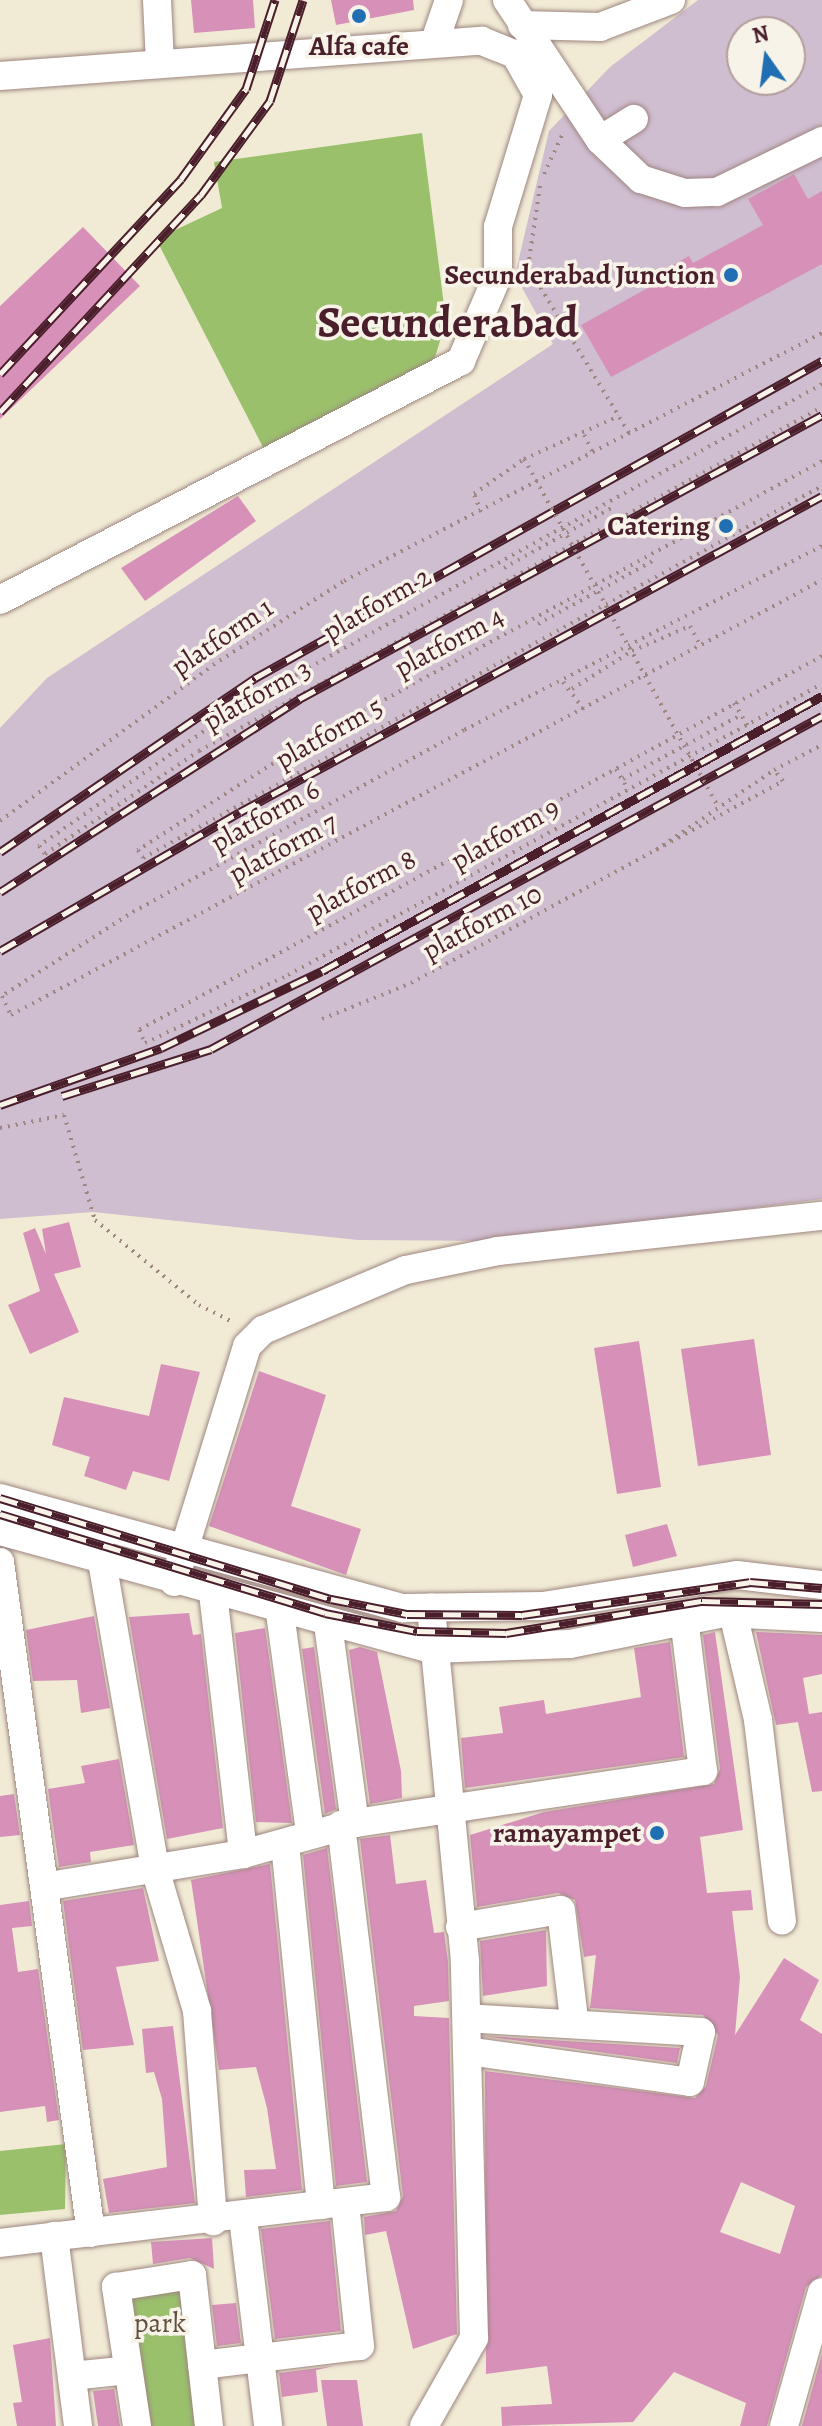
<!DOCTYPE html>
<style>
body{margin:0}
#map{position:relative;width:822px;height:2426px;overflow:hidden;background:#f1ebd5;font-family:Alegreya,serif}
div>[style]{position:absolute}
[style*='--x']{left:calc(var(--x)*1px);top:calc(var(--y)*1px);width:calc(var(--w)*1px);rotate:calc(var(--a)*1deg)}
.industrial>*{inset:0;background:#cfbdd0}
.green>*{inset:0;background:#9ac06c}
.building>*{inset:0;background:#d791b9}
.path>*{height:4px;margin-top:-2px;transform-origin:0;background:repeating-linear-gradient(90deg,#9e8580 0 2px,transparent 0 8px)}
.roads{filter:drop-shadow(0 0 2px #9e8580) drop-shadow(0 0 2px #9e8580)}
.minor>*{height:28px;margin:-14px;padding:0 14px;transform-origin:14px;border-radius:14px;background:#fff}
.rail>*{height:9px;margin-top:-4.5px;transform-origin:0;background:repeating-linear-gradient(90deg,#f7f3e8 0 18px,#4a1f2b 0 36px);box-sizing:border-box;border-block:2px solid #4a1f2b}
.path-bridge>*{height:4px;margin-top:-2px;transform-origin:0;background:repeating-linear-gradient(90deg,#9e8580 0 2px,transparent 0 8px)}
.dots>*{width:22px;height:22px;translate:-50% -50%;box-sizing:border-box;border:4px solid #f7f3e8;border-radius:50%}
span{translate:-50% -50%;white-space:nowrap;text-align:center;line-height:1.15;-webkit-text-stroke:7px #f7f3e8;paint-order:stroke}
.poi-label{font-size:28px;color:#4a1f2b;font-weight:700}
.right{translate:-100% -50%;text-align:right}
.street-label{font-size:28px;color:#4a1f2b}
.park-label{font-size:28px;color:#624f3e}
.town-label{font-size:44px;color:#4a1f2b;font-weight:700}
.north{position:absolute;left:726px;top:16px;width:80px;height:80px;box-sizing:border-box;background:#f7f3e8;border:2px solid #b29e9c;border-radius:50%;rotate:346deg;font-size:22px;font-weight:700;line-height:32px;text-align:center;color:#4a1f2b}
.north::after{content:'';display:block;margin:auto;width:28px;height:36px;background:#1f6fb2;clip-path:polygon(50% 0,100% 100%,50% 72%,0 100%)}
</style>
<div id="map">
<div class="industrial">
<div style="clip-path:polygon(evenodd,698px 0,822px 0,822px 1199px,497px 1241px,358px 1240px,93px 1212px,0 1219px,0 728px,47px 678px,553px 344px,515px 275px,549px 131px,610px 67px,698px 0,742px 32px,790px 32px,790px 80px,742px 80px,742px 32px)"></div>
</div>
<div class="green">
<div style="clip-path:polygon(422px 133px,446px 321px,433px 364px,266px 453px,156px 239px,222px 208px,214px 162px)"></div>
<div style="clip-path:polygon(66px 2144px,65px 2209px,0 2215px,0 2151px)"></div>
<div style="clip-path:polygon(189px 2281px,205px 2426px,141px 2426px,122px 2291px)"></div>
</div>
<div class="building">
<div style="clip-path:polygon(191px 0,253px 0,255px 28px,194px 33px)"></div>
<div style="clip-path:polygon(331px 0,413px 0,414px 10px,336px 25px)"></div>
<div style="clip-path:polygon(794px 174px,808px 199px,822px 191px,822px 264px,611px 377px,581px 325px,664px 279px,660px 272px,689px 256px,693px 263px,763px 225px,748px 199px)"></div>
<div style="clip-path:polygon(83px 227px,140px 286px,0 419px,0 306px)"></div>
<div style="clip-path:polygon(238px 496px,256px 521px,145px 601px,121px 568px)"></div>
<div style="clip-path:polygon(69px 1222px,81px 1267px,54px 1274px,79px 1332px,30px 1354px,8px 1305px,40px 1291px,23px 1233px,35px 1228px,46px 1254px,42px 1229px)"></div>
<div style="clip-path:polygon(754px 1339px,771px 1455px,698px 1466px,681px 1349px)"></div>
<div style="clip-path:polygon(639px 1341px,661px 1487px,617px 1494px,594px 1348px)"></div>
<div style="clip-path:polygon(161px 1364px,200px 1372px,169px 1481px,133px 1471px,126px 1490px,84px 1476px,90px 1457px,52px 1445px,64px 1397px,149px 1416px)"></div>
<div style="clip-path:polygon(259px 1371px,326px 1395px,291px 1506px,361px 1529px,346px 1575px,209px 1526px)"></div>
<div style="clip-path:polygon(667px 1524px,677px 1556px,633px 1567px,625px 1535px)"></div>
<div style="clip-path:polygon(189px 1613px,193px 1635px,201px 1634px,223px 1828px,167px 1839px,129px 1617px)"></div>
<div style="clip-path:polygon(94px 1616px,110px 1708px,81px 1713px,77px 1680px,33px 1681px,26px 1630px)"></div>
<div style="clip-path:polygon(265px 1628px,292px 1823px,291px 1823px,256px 1822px,235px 1633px)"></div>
<div style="clip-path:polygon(evenodd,715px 1632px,743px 1830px,700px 1837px,707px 1893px,751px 1890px,753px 1910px,732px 1911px,740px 1977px,735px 2035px,784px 1958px,819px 1980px,800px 2020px,822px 2034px,822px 2275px,806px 2287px,767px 2426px,740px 2426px,746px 2403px,674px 2372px,633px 2422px,502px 2426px,501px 2407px,552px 2404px,547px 2366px,486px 2374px,485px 2071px,695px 2098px,706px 2086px,718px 2035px,703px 2015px,590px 2008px,596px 1955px,584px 1957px,575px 1900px,558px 1893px,477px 1907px,470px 1835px,544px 1812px,714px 1784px,720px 1769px,703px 1635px,715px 1632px,741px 2182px,795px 2206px,780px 2254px,720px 2232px,741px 2182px)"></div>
<div style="clip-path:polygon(756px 1632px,822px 1635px,822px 1674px,803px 1678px,809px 1714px,822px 1712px,822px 1791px,812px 1792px,798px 1722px,776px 1725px)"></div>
<div style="clip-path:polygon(670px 1642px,684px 1757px,465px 1788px,461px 1738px,503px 1733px,499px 1707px,544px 1700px,546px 1714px,641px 1697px,634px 1648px)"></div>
<div style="clip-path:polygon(314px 1647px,336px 1809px,325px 1814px,302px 1649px)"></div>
<div style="clip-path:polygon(360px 1647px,377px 1652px,401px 1771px,402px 1798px,370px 1804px,349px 1650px)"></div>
<div style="clip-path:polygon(119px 1759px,134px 1845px,90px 1852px,91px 1862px,59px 1867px,48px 1789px,85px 1783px,81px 1766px)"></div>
<div style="clip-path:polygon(14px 1794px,20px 1835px,0 1837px,0 1796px)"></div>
<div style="clip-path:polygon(390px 1835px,396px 1884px,426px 1880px,434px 1933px,444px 1932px,448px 1962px,449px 2001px,414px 2006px,414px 2016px,449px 2018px,457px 2334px,413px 2349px,386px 2231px,365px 2235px,364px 2217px,396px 2211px,403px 2196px,360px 1839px)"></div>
<div style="clip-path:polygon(327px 1848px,367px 2182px,336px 2186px,303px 1855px)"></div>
<div style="clip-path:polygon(270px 1864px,302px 2190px,246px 2197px,244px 2170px,276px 2169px,267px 2108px,256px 2067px,219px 2070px,191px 1880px)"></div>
<div style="clip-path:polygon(143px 1888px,159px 1961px,116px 1967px,134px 2045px,83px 2050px,63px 1901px)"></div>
<div style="clip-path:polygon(29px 1901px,32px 1926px,12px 1928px,18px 1972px,38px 1969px,59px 2120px,47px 2122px,45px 2106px,0 2112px,0 1905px)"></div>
<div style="clip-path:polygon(546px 1930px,547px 1986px,483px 1996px,480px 1941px)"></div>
<div style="clip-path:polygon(173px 2026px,195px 2203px,109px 2213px,103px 2179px,167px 2167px,162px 2099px,154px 2072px,146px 2073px,142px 2029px)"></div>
<div style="clip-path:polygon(484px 2036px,680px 2048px,677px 2063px)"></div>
<div style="clip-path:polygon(330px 2221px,341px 2331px,275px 2339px,261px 2229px)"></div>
<div style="clip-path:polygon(212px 2238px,214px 2269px,190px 2258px,153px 2264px,151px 2242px)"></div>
<div style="clip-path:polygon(236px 2303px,241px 2343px,217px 2346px,212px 2305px)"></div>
<div style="clip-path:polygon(50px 2338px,56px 2426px,17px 2426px,13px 2403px,22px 2402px,13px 2345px)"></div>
<div style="clip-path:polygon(822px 2354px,822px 2426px,802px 2426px)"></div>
<div style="clip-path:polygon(334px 2366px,316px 2370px,318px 2392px,282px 2397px,279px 2373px)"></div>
<div style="clip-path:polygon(321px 2380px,357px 2380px,363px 2426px,327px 2426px)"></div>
<div style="clip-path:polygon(114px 2389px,120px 2426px,98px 2426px,93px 2391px)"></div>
</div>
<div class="path">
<div style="--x:544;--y:174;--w:47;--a:-65.1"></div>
<div style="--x:540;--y:186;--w:82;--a:98.4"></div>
<div style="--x:528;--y:267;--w:197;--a:58.7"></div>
<div style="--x:822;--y:384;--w:662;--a:151.07"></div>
<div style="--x:243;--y:704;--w:249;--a:145.2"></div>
<div style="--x:39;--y:846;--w:10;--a:53"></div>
<div style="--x:45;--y:854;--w:185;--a:-33.8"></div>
<div style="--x:199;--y:751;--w:712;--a:-28.91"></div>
<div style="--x:584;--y:435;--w:22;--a:63"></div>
<div style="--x:822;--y:461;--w:595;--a:151.37"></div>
<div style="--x:300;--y:746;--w:193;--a:147.3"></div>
<div style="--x:138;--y:850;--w:9;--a:58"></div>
<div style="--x:143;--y:858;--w:774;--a:-28.72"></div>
<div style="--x:481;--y:512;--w:19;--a:-111"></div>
<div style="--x:474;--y:494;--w:61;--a:-35"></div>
<div style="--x:524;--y:459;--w:104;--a:-24.4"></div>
<div style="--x:822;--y:546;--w:403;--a:152.8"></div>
<div style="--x:464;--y:730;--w:384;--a:151.2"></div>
<div style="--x:128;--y:915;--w:150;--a:147.3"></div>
<div style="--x:2;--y:996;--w:21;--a:65"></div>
<div style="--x:11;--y:1015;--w:920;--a:-28.21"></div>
<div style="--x:504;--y:568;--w:127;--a:-29.2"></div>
<div style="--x:538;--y:624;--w:135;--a:-28.8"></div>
<div style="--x:690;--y:626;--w:21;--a:62"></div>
<div style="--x:822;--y:656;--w:779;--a:151.3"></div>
<div style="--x:139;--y:1030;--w:14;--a:65"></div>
<div style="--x:145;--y:1043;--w:158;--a:-25.4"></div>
<div style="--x:288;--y:975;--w:608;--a:-28.59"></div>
<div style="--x:563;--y:682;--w:34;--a:53"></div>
<div style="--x:572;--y:689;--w:71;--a:-32.3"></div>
<div style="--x:632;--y:651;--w:63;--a:-23.3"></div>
<div style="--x:734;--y:703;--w:26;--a:59"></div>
<div style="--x:616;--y:769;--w:24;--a:60"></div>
<div style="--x:623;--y:779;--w:134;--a:-28.5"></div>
<div style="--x:0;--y:821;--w:264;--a:-36.2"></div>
<div style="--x:213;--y:665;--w:156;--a:-32.7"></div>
<div style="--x:344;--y:581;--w:539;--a:-27.42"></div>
<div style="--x:656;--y:850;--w:143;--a:-34.1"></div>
<div style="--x:322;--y:1019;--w:96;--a:-22"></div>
<div style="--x:411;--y:983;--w:423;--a:-28.5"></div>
<div style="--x:783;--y:781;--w:14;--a:-129"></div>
<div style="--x:774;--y:770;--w:54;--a:-27.5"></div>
<div style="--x:0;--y:1128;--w:65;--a:-11.5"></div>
<div style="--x:64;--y:1115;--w:109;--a:73.6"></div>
<div style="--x:95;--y:1220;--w:134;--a:39.3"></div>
<div style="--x:199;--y:1305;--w:38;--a:27"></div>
</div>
<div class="roads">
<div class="minor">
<div style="--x:157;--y:0;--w:63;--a:87.3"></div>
<div style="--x:507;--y:0;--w:168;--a:56.4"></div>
<div style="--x:600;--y:140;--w:57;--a:43.6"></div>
<div style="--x:641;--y:179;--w:46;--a:17.7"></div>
<div style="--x:685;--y:193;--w:32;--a:-2"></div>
<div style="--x:717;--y:192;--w:117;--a:-25.9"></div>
<div style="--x:522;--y:25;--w:78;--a:1.5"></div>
<div style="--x:600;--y:27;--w:76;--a:-20.8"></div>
<div style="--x:435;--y:41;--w:43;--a:-71.1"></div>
<div style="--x:0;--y:76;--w:483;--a:-4.2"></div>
<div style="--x:482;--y:41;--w:35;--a:22"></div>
<div style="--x:515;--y:54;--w:47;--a:60.7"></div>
<div style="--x:538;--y:95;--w:138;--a:106.9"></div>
<div style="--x:498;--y:227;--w:48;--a:90"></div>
<div style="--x:498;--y:275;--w:94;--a:113.3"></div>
<div style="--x:461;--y:361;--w:519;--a:152.6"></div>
<div style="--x:600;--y:140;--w:40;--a:-32"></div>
<div style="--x:0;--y:1498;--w:418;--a:15.3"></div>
<div style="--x:403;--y:1608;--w:140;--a:-0.8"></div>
<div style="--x:543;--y:1606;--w:196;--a:-9.1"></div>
<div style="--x:737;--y:1575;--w:86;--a:6.7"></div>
<div style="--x:0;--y:1531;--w:447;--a:15.3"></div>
<div style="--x:431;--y:1649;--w:139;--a:-2.1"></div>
<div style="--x:570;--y:1644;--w:157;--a:-11.4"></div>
<div style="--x:724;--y:1613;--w:98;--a:2.9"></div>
<div style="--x:99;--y:1544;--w:330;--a:80.2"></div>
<div style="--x:155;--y:1869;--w:148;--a:73.5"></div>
<div style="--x:197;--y:2011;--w:211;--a:85.6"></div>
<div style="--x:0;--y:1562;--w:677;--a:82.28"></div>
<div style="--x:174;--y:1582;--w:247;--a:-72.8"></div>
<div style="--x:247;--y:1346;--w:23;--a:-45"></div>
<div style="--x:263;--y:1330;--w:155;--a:-22.8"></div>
<div style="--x:406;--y:1270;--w:94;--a:-11.7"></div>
<div style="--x:498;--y:1251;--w:326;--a:-6.2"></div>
<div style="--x:213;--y:1593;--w:263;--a:83.4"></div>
<div style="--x:280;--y:1613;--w:221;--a:82.2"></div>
<div style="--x:733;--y:1613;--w:110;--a:76.8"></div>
<div style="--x:758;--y:1720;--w:202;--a:83.2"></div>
<div style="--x:328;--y:1624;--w:201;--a:82.3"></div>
<div style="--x:285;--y:1844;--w:363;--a:84.3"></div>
<div style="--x:49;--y:1886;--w:197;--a:-9.4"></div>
<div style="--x:243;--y:1854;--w:116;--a:-15.5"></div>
<div style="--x:355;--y:1823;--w:352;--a:-8.5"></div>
<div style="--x:703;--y:1771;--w:154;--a:-97.1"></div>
<div style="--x:460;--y:1927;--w:102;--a:-9.6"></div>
<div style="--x:561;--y:1910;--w:110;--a:83.2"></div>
<div style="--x:467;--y:2051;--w:225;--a:7.9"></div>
<div style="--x:690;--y:2082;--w:51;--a:-77.6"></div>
<div style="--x:701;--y:2032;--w:233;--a:-176.6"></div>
<div style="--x:243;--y:2218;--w:209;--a:83.1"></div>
<div style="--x:54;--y:2236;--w:192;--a:82.8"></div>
<div style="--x:0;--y:2243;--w:389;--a:-6.8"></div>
<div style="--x:386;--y:2197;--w:375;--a:-96.9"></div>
<div style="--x:202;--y:2365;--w:159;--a:-6.9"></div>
<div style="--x:360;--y:2346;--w:144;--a:-96"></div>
<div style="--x:72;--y:2376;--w:56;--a:-6.1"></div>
<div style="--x:137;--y:2426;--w:141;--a:-98.6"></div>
<div style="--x:116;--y:2287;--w:77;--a:-9"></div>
<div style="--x:192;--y:2275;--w:152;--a:83.6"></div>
<div style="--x:424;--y:2426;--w:101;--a:-60.4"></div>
<div style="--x:474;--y:2338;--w:377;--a:-91.4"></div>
<div style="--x:465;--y:1961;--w:355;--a:-95.5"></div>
<div style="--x:784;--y:2426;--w:139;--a:-74.2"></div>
</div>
</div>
<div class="rail">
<div style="--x:0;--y:374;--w:266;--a:-47.1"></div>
<div style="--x:181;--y:179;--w:111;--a:-54.2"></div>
<div style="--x:246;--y:89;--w:94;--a:-72"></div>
<div style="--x:0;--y:412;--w:296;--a:-47.2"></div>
<div style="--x:201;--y:195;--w:117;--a:-53.7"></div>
<div style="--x:270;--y:101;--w:106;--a:-71.9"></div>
<div style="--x:0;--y:852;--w:309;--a:-34.3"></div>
<div style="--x:255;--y:678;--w:650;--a:-29.21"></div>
<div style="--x:0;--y:892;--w:356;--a:-32.8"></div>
<div style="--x:299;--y:699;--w:595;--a:-28.5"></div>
<div style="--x:0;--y:951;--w:277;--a:-30.1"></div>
<div style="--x:240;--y:812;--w:662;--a:-28.5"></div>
<div style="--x:62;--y:1096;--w:156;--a:-17.5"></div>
<div style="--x:211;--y:1049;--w:696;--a:-28.59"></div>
<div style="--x:0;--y:1105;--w:171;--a:-19.5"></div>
<div style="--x:161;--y:1048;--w:178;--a:-25.6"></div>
<div style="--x:322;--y:971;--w:571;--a:-28.81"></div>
<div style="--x:0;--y:1498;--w:346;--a:17"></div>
<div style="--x:331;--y:1599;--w:77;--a:11.2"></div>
<div style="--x:407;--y:1614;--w:115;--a:0.5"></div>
<div style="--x:522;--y:1615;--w:230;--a:-8.2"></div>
<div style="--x:750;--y:1582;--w:72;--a:4.8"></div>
<div style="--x:0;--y:1514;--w:340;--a:16.9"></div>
<div style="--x:325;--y:1613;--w:94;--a:11.1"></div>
<div style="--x:417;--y:1631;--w:89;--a:1.3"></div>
<div style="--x:506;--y:1633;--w:199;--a:-9.3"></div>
<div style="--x:702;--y:1601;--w:120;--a:1.4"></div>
</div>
<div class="path-bridge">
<div style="--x:524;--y:459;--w:398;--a:60.8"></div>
</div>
<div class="dots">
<div style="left:359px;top:16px;background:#1f6fb2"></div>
<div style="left:731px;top:275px;background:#1f6fb2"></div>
<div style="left:726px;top:526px;background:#1f6fb2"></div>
<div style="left:657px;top:1833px;background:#1f6fb2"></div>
</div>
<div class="poi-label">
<span style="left:359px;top:46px">Alfa cafe</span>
<span class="right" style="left:715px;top:275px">Secunderabad Junction</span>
<span class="right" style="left:710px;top:526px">Catering</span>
<span class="right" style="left:641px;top:1833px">ramayampet</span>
</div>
<div class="street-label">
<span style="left:377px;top:604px;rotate:-30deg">platform 2</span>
<span style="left:222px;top:637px;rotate:-34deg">platform 1</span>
<span style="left:449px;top:642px;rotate:-28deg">platform 4</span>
<span style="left:257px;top:695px;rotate:-29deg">platform 3</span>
<span style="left:329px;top:733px;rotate:-29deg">platform 5</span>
<span style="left:265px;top:816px;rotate:-29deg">platform 6</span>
<span style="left:505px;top:834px;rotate:-29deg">platform 9</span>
<span style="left:283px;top:848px;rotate:-28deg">platform 7</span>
<span style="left:361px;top:885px;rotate:-28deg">platform 8</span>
<span style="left:482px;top:922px;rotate:-28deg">platform 10</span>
</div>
<div class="park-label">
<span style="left:160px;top:2323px">park</span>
</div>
<div class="town-label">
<span style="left:448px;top:322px">Secunderabad</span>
</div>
<div class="north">N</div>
</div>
